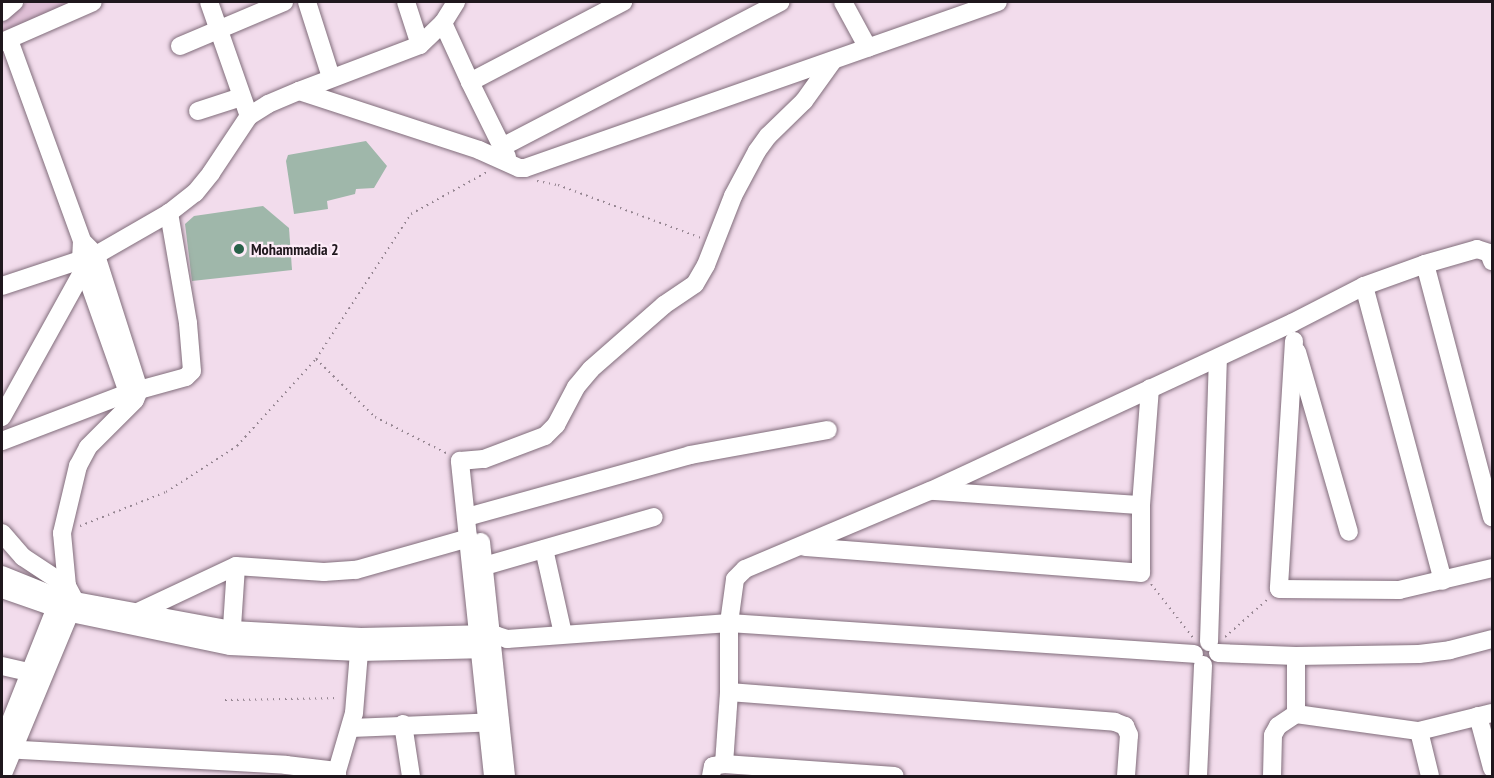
<!DOCTYPE html>
<style>
body{margin:0}
#map{position:relative;width:1494px;height:778px;overflow:hidden;background:#f2dcec;font-family:"PT Sans Narrow",sans-serif}
div>[style]{position:absolute}
[style*='--x']{left:calc(var(--x)*1px);top:calc(var(--y)*1px);width:calc(var(--w)*1px);rotate:calc(var(--a)*1deg)}
.green>*{inset:0;background:#e0c0d7}
.building>*{inset:0;background:#9fb7aa}
.path>*{height:2px;margin-top:-1px;transform-origin:0;background:repeating-linear-gradient(90deg,#958591 0 1.5px,transparent 0 6px)}
.roads{filter:drop-shadow(0 0 2px #816d7b) drop-shadow(0 0 2px #816d7b)}
.minor>*{height:18px;margin:-9px;padding:0 9px;transform-origin:9px;border-radius:9px;background:#fff}
.dots>*{width:16px;height:16px;translate:-50% -50%;box-sizing:border-box;border:3px solid #fdebf7;border-radius:50%}
span{translate:-50% -50%;white-space:nowrap;text-align:center;line-height:1.15;-webkit-text-stroke:4.5px #fdebf7;paint-order:stroke}
.poi-label{font-size:16px;color:#1f171d;font-weight:700}
.left{translate:0 -50%;text-align:left}
.frame{position:absolute;inset:0;border:3px solid #1f171d;pointer-events:none}
</style>
<div id="map">
<div class="green">
<div style="clip-path:polygon(27px 2px,74px 2px,2px 32px,2px 23px)"></div>
</div>
<div class="building">
<div style="clip-path:polygon(366px 141px,387px 166px,374px 188px,356px 189px,355px 194px,327px 201px,328px 209px,294px 214px,286px 161px,288px 155px)"></div>
<div style="clip-path:polygon(263px 206px,289px 228px,292px 270px,192px 281px,185px 224px,194px 216px)"></div>
</div>
<div class="path">
<div style="--x:537;--y:181;--w:21;--a:11"></div>
<div style="--x:558;--y:185;--w:153;--a:20.3"></div>
<div style="--x:316;--y:359;--w:83;--a:44.5"></div>
<div style="--x:375;--y:417;--w:80;--a:26.9"></div>
<div style="--x:80;--y:526;--w:92;--a:-21.6"></div>
<div style="--x:166;--y:492;--w:85;--a:-32.9"></div>
<div style="--x:237;--y:446;--w:118;--a:-47.8"></div>
<div style="--x:316;--y:359;--w:173;--a:-56.8"></div>
<div style="--x:411;--y:214;--w:87;--a:-28.9"></div>
<div style="--x:1151;--y:584;--w:70;--a:52"></div>
<div style="--x:1225;--y:637;--w:57;--a:-41.5"></div>
<div style="--x:225;--y:700;--w:114;--a:-1"></div>
</div>
<div class="roads">
<div class="minor">
<div style="--x:209;--y:2;--w:121;--a:70.7"></div>
<div style="--x:307;--y:2;--w:79;--a:72.3"></div>
<div style="--x:406;--y:2;--w:45;--a:72"></div>
<div style="--x:843;--y:2;--w:52;--a:61.5"></div>
<div style="--x:2;--y:12;--w:16;--a:-40"></div>
<div style="--x:443;--y:23;--w:65;--a:65.4"></div>
<div style="--x:9;--y:40;--w:214;--a:70"></div>
<div style="--x:82;--y:241;--w:19;--a:93"></div>
<div style="--x:81;--y:260;--w:138;--a:70.5"></div>
<div style="--x:2;--y:42;--w:99;--a:-23.7"></div>
<div style="--x:180;--y:46;--w:113;--a:-22.9"></div>
<div style="--x:299;--y:91;--w:189;--a:18.1"></div>
<div style="--x:479;--y:150;--w:44;--a:24.2"></div>
<div style="--x:519;--y:168;--w:6;--a:0"></div>
<div style="--x:525;--y:168;--w:501;--a:-19.34"></div>
<div style="--x:198;--y:111;--w:45;--a:-18"></div>
<div style="--x:502;--y:147;--w:314;--a:-27.5"></div>
<div style="--x:507;--y:157;--w:84;--a:-116.3"></div>
<div style="--x:470;--y:82;--w:173;--a:-27.6"></div>
<div style="--x:1425;--y:264;--w:262;--a:75.2"></div>
<div style="--x:2;--y:286;--w:99;--a:-18.3"></div>
<div style="--x:96;--y:255;--w:84;--a:-29.9"></div>
<div style="--x:169;--y:213;--w:33;--a:-38"></div>
<div style="--x:195;--y:193;--w:26;--a:-51"></div>
<div style="--x:211;--y:173;--w:69;--a:-56.3"></div>
<div style="--x:249;--y:116;--w:22;--a:-32"></div>
<div style="--x:268;--y:104;--w:34;--a:-23"></div>
<div style="--x:299;--y:91;--w:129;--a:-20.8"></div>
<div style="--x:420;--y:45;--w:32;--a:-44"></div>
<div style="--x:443;--y:23;--w:25;--a:-58"></div>
<div style="--x:1364;--y:286;--w:305;--a:75"></div>
<div style="--x:1294;--y:341;--w:248;--a:93.5"></div>
<div style="--x:1279;--y:589;--w:120;--a:0.5"></div>
<div style="--x:1399;--y:590;--w:96;--a:-13.3"></div>
<div style="--x:1297;--y:352;--w:187;--a:73.9"></div>
<div style="--x:2;--y:417;--w:169;--a:-61"></div>
<div style="--x:2;--y:441;--w:135;--a:-20.9"></div>
<div style="--x:128;--y:393;--w:60;--a:-15.4"></div>
<div style="--x:186;--y:377;--w:8;--a:-45"></div>
<div style="--x:192;--y:371;--w:48;--a:-94.8"></div>
<div style="--x:188;--y:323;--w:112;--a:-99.8"></div>
<div style="--x:933;--y:491;--w:208;--a:3.9"></div>
<div style="--x:467;--y:517;--w:231;--a:-15.5"></div>
<div style="--x:690;--y:455;--w:140;--a:-10.3"></div>
<div style="--x:2;--y:533;--w:32;--a:49"></div>
<div style="--x:23;--y:557;--w:53;--a:33.4"></div>
<div style="--x:481;--y:542;--w:235;--a:83.9"></div>
<div style="--x:805;--y:547;--w:337;--a:4.4"></div>
<div style="--x:1141;--y:573;--w:68;--a:-90"></div>
<div style="--x:1141;--y:505;--w:117;--a:-85.6"></div>
<div style="--x:544;--y:549;--w:87;--a:77.4"></div>
<div style="--x:474;--y:569;--w:187;--a:-16.1"></div>
<div style="--x:2;--y:575;--w:61;--a:22"></div>
<div style="--x:59;--y:598;--w:176;--a:10.5"></div>
<div style="--x:232;--y:630;--w:129;--a:3.1"></div>
<div style="--x:361;--y:637;--w:131;--a:-1.3"></div>
<div style="--x:492;--y:634;--w:16;--a:18"></div>
<div style="--x:507;--y:639;--w:223;--a:-4.1"></div>
<div style="--x:729;--y:623;--w:44;--a:-82.2"></div>
<div style="--x:735;--y:579;--w:14;--a:-45"></div>
<div style="--x:745;--y:569;--w:201;--a:-22.9"></div>
<div style="--x:930;--y:491;--w:399;--a:-24.9"></div>
<div style="--x:1292;--y:323;--w:81;--a:-27.2"></div>
<div style="--x:1364;--y:286;--w:65;--a:-19.8"></div>
<div style="--x:1425;--y:264;--w:54;--a:-16.1"></div>
<div style="--x:1477;--y:249;--w:13;--a:18"></div>
<div style="--x:1489;--y:253;--w:9;--a:69"></div>
<div style="--x:2;--y:589;--w:73;--a:19.2"></div>
<div style="--x:71;--y:613;--w:162;--a:11.7"></div>
<div style="--x:230;--y:646;--w:129;--a:2.7"></div>
<div style="--x:359;--y:652;--w:131;--a:-1.3"></div>
<div style="--x:136;--y:613;--w:110;--a:-25.2"></div>
<div style="--x:236;--y:566;--w:88;--a:3.9"></div>
<div style="--x:324;--y:572;--w:32;--a:-4"></div>
<div style="--x:356;--y:570;--w:117;--a:-15.8"></div>
<div style="--x:231;--y:642;--w:76;--a:-86.2"></div>
<div style="--x:1209;--y:642;--w:284;--a:-88.2"></div>
<div style="--x:1218;--y:653;--w:78;--a:2.2"></div>
<div style="--x:1296;--y:656;--w:123;--a:-0.9"></div>
<div style="--x:1419;--y:654;--w:31;--a:-7"></div>
<div style="--x:1450;--y:650;--w:43;--a:-14.7"></div>
<div style="--x:2;--y:666;--w:37;--a:13"></div>
<div style="--x:729;--y:692;--w:69;--a:-90"></div>
<div style="--x:729;--y:623;--w:466;--a:3.8"></div>
<div style="--x:1296;--y:714;--w:124;--a:7.9"></div>
<div style="--x:1478;--y:716;--w:54;--a:74.9"></div>
<div style="--x:403;--y:724;--w:53;--a:81.3"></div>
<div style="--x:351;--y:728;--w:148;--a:-2.3"></div>
<div style="--x:2;--y:743;--w:157;--a:-68.3"></div>
<div style="--x:4;--y:749;--w:282;--a:3.2"></div>
<div style="--x:286;--y:765;--w:51;--a:6.7"></div>
<div style="--x:337;--y:771;--w:5;--a:90"></div>
<div style="--x:724;--y:764;--w:171;--a:4"></div>
<div style="--x:337;--y:771;--w:60;--a:-73.7"></div>
<div style="--x:354;--y:713;--w:61;--a:-85.3"></div>
<div style="--x:2;--y:776;--w:190;--a:-67.4"></div>
<div style="--x:75;--y:601;--w:17;--a:-118"></div>
<div style="--x:67;--y:586;--w:53;--a:-95.4"></div>
<div style="--x:62;--y:533;--w:69;--a:-76.6"></div>
<div style="--x:78;--y:466;--w:21;--a:-62"></div>
<div style="--x:88;--y:447;--w:66;--a:-45"></div>
<div style="--x:135;--y:400;--w:11;--a:-68"></div>
<div style="--x:139;--y:390;--w:142;--a:-107.7"></div>
<div style="--x:96;--y:255;--w:20;--a:-135"></div>
<div style="--x:493;--y:776;--w:317;--a:-96"></div>
<div style="--x:460;--y:461;--w:24;--a:-5"></div>
<div style="--x:484;--y:459;--w:65;--a:-20.7"></div>
<div style="--x:545;--y:436;--w:16;--a:-45"></div>
<div style="--x:556;--y:425;--w:43;--a:-62.2"></div>
<div style="--x:576;--y:387;--w:23;--a:-50"></div>
<div style="--x:591;--y:369;--w:97;--a:-41.2"></div>
<div style="--x:664;--y:305;--w:37;--a:-34"></div>
<div style="--x:695;--y:284;--w:22;--a:-60"></div>
<div style="--x:706;--y:265;--w:74;--a:-68.6"></div>
<div style="--x:733;--y:196;--w:51;--a:-61.9"></div>
<div style="--x:757;--y:151;--w:19;--a:-54"></div>
<div style="--x:768;--y:136;--w:50;--a:-44.2"></div>
<div style="--x:804;--y:101;--w:48;--a:-54.3"></div>
<div style="--x:711;--y:776;--w:10;--a:-79"></div>
<div style="--x:713;--y:766;--w:11;--a:-10"></div>
<div style="--x:724;--y:764;--w:72;--a:-86"></div>
<div style="--x:729;--y:692;--w:387;--a:4.4"></div>
<div style="--x:1115;--y:722;--w:11;--a:22"></div>
<div style="--x:1125;--y:726;--w:10;--a:66"></div>
<div style="--x:1129;--y:735;--w:41;--a:94.2"></div>
<div style="--x:1198;--y:776;--w:111;--a:-87.4"></div>
<div style="--x:1272;--y:776;--w:41;--a:-88.6"></div>
<div style="--x:1273;--y:735;--w:10;--a:-61"></div>
<div style="--x:1278;--y:726;--w:22;--a:-34"></div>
<div style="--x:1296;--y:714;--w:58;--a:-90"></div>
<div style="--x:1430;--y:776;--w:46;--a:-103.7"></div>
<div style="--x:1419;--y:731;--w:75;--a:-13.9"></div>
</div>
</div>
<div class="dots">
<div style="left:239px;top:249px;background:#29624a"></div>
</div>
<div class="poi-label">
<span class="left" style="left:251px;top:249px">Mohammadia 2</span>
</div>
<div class="frame"></div>
</div>
